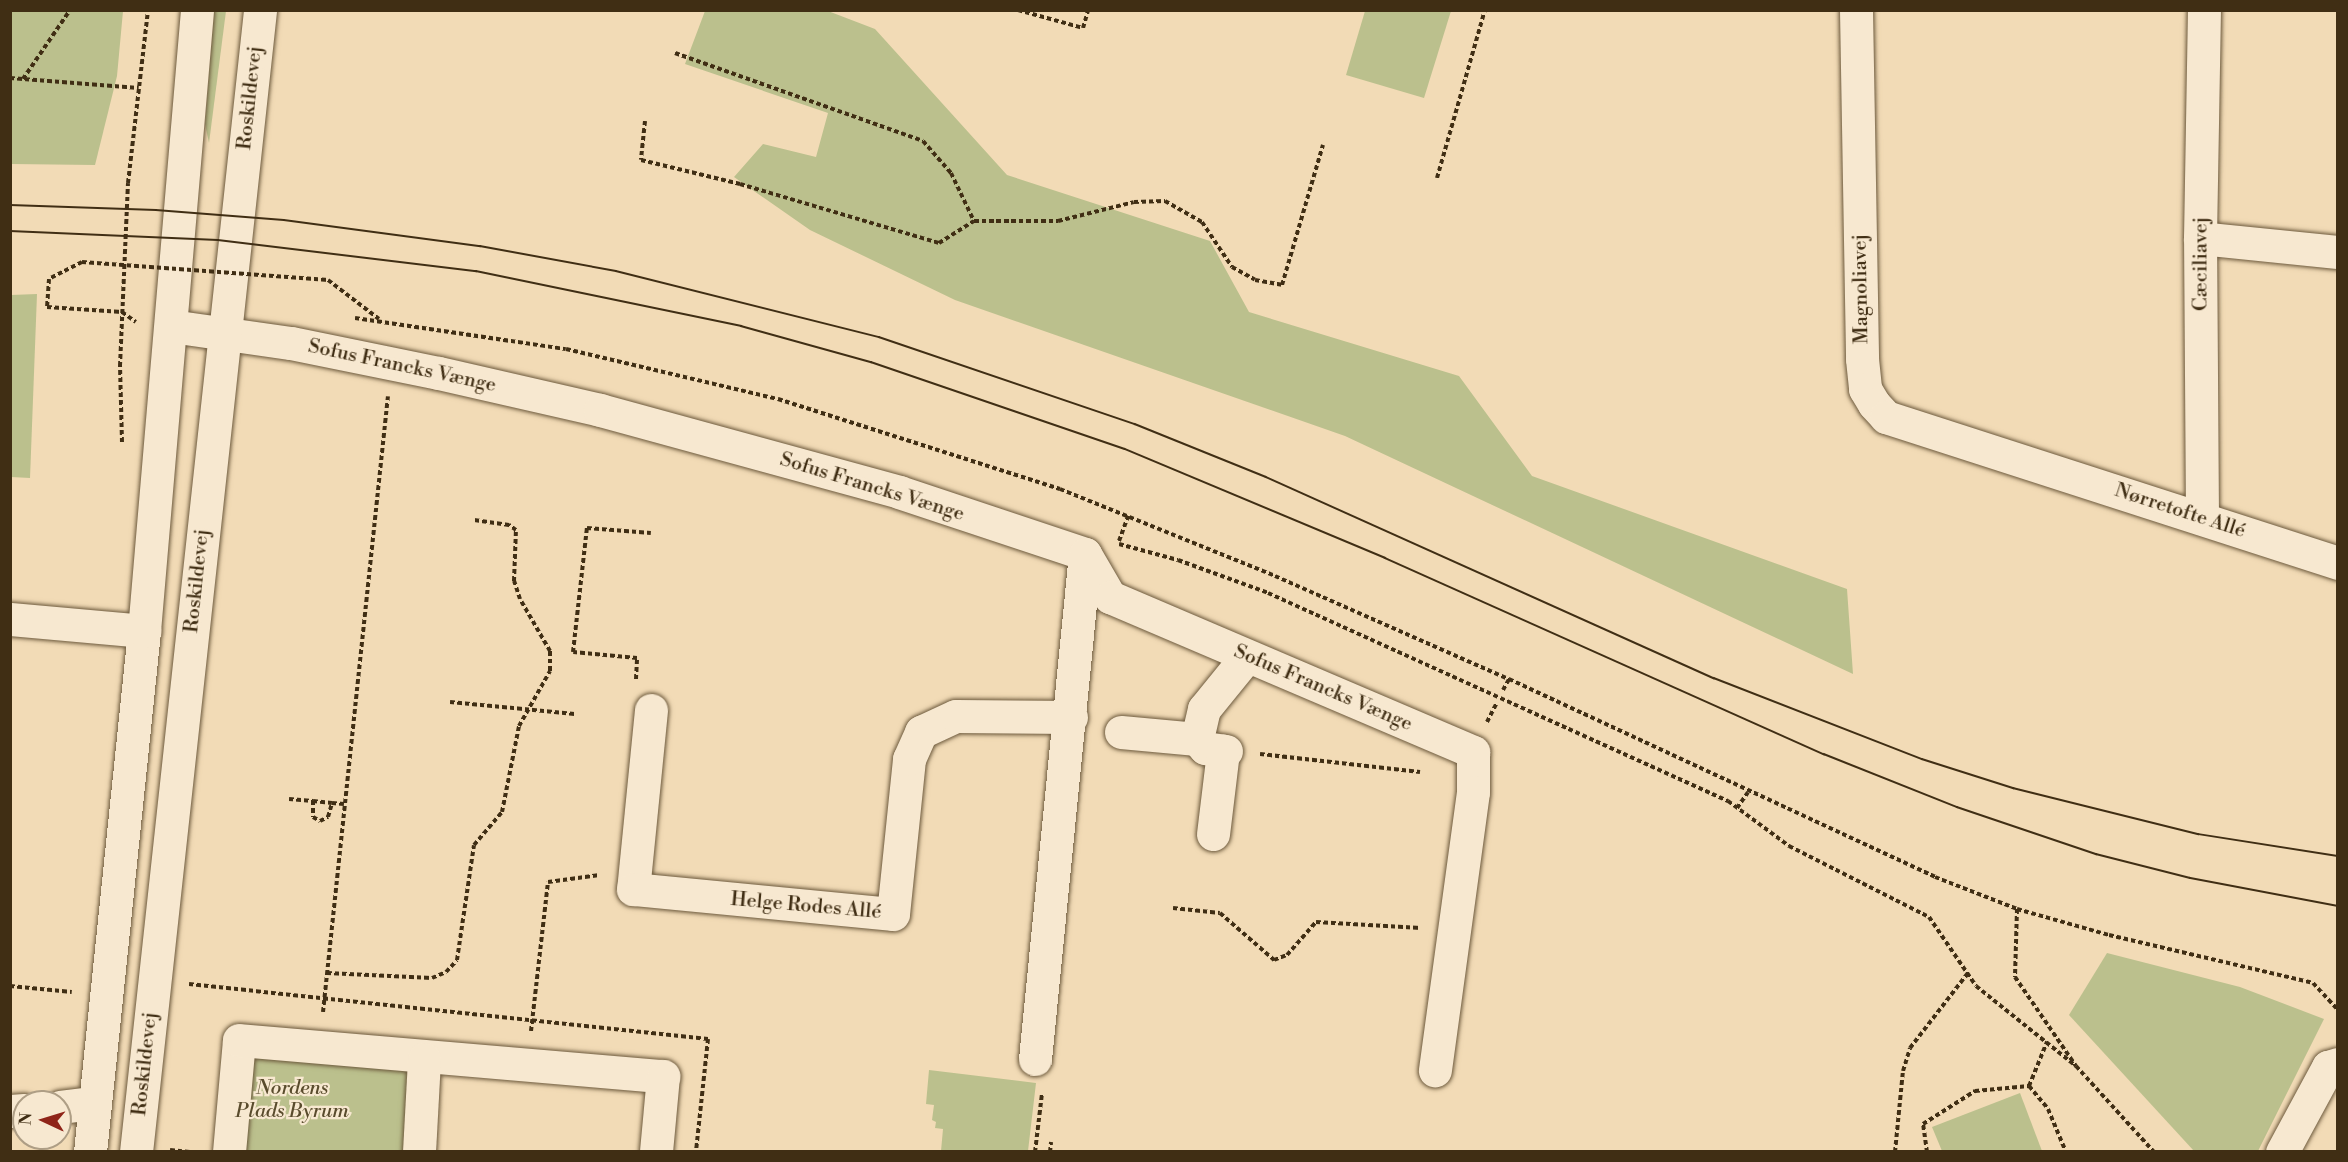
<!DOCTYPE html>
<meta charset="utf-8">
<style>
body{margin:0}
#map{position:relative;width:2348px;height:1162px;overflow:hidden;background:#f2dbb6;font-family:"Libre Bodoni",serif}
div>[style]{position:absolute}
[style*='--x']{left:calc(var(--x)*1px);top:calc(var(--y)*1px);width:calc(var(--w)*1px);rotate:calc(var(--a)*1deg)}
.green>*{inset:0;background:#bbc08d}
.path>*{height:4px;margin-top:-2px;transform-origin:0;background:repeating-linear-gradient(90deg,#402e14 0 4.5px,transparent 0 7.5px)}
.roads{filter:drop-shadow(0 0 2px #6c593c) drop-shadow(0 0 2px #6c593c)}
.minor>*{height:33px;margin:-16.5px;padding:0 16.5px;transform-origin:16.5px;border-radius:16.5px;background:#f7e8d0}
.tram>*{height:1.5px;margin:-0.75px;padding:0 0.75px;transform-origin:0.75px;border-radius:0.75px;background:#402e14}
.path-bridge>*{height:4px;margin-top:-2px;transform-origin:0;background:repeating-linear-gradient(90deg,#402e14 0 4.5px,transparent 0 7.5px)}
span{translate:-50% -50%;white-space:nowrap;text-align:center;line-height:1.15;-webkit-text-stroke:4.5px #f7e8d0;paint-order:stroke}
.street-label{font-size:20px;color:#402e14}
.park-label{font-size:20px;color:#594b2c;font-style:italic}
.frame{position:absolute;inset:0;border:12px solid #402e14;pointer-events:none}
.north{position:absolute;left:12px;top:1090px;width:60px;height:60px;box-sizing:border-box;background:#f7e8d0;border:2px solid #ae9e85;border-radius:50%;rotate:274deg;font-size:16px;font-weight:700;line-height:24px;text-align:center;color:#402e14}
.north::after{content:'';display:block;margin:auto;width:21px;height:27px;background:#8f2418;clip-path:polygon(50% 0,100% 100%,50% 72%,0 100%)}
</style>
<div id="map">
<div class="green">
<div style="clip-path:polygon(11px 10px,123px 11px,117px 76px,95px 165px,11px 164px)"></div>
<div style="clip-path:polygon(214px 11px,226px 11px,209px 143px,205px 124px)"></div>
<div style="clip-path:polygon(705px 11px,828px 11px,875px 29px,1007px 175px,1210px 241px,1249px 312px,1459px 376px,1532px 476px,1847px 589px,1853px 674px,1345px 436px,955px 300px,810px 230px,734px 177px,763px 144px,816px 157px,828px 113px,685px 64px)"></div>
<div style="clip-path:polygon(1365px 11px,1451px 11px,1424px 98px,1346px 75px)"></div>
<div style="clip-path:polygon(37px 294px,30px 478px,11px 477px,11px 295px)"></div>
<div style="clip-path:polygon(2107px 953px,2240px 987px,2324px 1019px,2258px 1151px,2194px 1151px,2069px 1015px)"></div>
<div style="clip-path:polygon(243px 1045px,424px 1059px,417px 1151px,235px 1152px)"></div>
<div style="clip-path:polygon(929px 1070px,1036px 1083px,1028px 1151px,941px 1151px,943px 1129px,935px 1128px,936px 1122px,932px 1120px,934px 1105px,926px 1104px)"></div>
<div style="clip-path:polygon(2020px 1093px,2042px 1151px,1942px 1151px,1932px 1127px)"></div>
</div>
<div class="path">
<div style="--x:1018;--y:10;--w:67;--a:15.5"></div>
<div style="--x:1083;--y:28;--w:19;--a:-74"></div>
<div style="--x:675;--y:53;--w:263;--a:19.5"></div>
<div style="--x:923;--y:141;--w:43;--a:48.8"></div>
<div style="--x:951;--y:173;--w:53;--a:64.4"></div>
<div style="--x:10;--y:78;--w:129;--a:4.4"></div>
<div style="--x:23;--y:79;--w:83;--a:-55.7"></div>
<div style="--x:645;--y:121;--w:39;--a:96"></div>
<div style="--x:641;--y:160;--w:102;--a:13.6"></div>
<div style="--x:740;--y:184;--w:208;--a:16.5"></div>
<div style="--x:939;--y:243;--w:41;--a:-32.2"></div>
<div style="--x:974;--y:221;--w:84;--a:0"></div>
<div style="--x:1058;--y:221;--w:78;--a:-14"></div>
<div style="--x:1134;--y:202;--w:31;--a:-2"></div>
<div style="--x:1165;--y:201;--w:43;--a:29.6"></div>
<div style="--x:1202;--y:222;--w:54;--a:56.3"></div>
<div style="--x:1232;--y:267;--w:26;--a:29"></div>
<div style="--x:1255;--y:280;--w:27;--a:10"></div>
<div style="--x:1282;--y:285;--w:146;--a:-73.7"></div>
<div style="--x:1437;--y:178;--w:175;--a:-74.1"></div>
<div style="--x:82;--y:262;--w:37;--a:153"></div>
<div style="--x:49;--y:279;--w:28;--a:94"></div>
<div style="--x:47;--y:307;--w:75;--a:3.8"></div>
<div style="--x:122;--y:312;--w:17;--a:36"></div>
<div style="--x:328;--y:280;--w:64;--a:37.4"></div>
<div style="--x:355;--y:318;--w:213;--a:8.4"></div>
<div style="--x:566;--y:349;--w:218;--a:13.3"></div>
<div style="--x:778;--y:399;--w:296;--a:17.7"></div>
<div style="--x:1060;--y:489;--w:232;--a:22"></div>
<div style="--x:1275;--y:576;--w:256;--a:23.8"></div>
<div style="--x:1509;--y:679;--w:470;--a:24.9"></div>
<div style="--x:1935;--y:877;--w:88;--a:21.3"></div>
<div style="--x:2017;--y:909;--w:96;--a:15.8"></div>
<div style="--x:2109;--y:935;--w:210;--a:13.2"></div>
<div style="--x:2313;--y:983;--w:37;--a:47"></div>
<div style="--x:122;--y:442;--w:76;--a:-91.5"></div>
<div style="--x:120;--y:366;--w:183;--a:-87.5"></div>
<div style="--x:128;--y:183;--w:174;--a:-83.4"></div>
<div style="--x:1119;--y:541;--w:27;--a:-70"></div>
<div style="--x:1119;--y:544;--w:61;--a:15.2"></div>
<div style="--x:1178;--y:560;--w:96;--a:20.1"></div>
<div style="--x:1268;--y:593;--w:505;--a:24.33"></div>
<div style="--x:1728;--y:801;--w:76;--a:36.4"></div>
<div style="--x:1789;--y:846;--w:157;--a:26.9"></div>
<div style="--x:1929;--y:917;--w:83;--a:55.7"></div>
<div style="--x:1976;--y:986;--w:128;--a:38.7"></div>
<div style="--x:636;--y:679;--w:21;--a:-87"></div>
<div style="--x:637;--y:658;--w:64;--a:-174.6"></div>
<div style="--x:573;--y:652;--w:125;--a:-83.6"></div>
<div style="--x:587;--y:528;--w:64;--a:4.5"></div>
<div style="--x:1503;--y:690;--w:13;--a:-61"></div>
<div style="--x:450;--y:702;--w:125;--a:5.5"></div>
<div style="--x:1487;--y:722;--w:22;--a:-63"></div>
<div style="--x:1260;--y:754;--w:161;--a:6.4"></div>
<div style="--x:289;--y:799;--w:24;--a:5"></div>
<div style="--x:313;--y:801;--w:16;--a:90"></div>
<div style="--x:313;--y:817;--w:8;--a:30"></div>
<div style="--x:320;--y:821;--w:9;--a:-27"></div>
<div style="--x:328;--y:817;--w:15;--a:-74"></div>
<div style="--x:332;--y:803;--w:12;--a:5"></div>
<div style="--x:313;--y:801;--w:19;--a:6"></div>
<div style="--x:1737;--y:808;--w:19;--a:-55"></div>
<div style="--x:1173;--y:908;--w:47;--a:6.1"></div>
<div style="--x:1220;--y:913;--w:72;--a:41"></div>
<div style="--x:1274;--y:960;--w:14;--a:-21"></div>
<div style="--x:1287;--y:955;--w:44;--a:-48.7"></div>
<div style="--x:1316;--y:922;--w:105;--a:3.3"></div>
<div style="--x:2017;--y:909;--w:68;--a:91.7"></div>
<div style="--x:2015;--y:977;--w:108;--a:55.6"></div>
<div style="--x:2076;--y:1066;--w:116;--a:47.8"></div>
<div style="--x:327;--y:973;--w:105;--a:2.7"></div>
<div style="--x:432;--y:978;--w:15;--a:-23"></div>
<div style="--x:446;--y:972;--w:16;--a:-47"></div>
<div style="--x:457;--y:960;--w:116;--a:-81.6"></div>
<div style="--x:474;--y:845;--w:43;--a:-49.7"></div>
<div style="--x:502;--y:812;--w:88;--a:-78.8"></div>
<div style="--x:519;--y:726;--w:63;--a:-60.6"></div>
<div style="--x:550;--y:671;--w:20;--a:-90"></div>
<div style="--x:550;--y:651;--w:60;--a:-120"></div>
<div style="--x:520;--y:599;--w:19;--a:-108"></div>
<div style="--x:514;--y:581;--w:51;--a:-87.8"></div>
<div style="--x:516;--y:530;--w:9;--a:-144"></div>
<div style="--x:509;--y:525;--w:37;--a:-172"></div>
<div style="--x:189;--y:984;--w:522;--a:6.05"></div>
<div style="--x:708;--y:1039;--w:114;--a:96.1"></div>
<div style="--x:10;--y:986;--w:62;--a:5.5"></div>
<div style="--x:323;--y:1012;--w:619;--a:-83.98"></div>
<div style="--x:531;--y:1031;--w:150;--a:-83.5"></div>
<div style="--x:548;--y:882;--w:52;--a:-7.7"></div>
<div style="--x:2029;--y:1086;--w:48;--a:-67.8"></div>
<div style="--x:170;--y:1150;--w:20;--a:6"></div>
<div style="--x:1035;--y:1152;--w:59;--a:-83.2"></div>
<div style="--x:1050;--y:1152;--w:10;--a:-84"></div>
<div style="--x:1895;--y:1152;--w:81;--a:-84.4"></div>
<div style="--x:1903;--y:1071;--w:24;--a:-73"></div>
<div style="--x:1910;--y:1048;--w:95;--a:-52.3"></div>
<div style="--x:1927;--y:1152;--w:28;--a:-98"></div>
<div style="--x:1923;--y:1124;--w:62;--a:-32.4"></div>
<div style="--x:1975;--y:1091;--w:54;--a:-5.3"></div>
<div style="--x:2029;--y:1086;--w:30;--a:50"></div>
<div style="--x:2048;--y:1109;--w:47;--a:67.3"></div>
</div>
<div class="roads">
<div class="minor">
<div style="--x:1856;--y:10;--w:349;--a:89"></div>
<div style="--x:1862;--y:359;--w:30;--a:84"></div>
<div style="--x:1865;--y:389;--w:17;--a:59"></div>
<div style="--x:1874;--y:404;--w:18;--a:47"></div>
<div style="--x:1886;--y:417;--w:475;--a:17.9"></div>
<div style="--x:2200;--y:238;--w:139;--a:5.8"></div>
<div style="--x:171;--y:326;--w:121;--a:8.1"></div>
<div style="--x:291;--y:343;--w:151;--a:11.5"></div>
<div style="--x:439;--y:373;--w:165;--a:12.9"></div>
<div style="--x:600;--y:410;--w:310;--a:15.3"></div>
<div style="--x:899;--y:492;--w:196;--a:18.4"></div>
<div style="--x:1085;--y:554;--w:50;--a:59.8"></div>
<div style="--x:1110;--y:597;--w:395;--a:23.1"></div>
<div style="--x:1473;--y:752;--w:40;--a:90"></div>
<div style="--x:1473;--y:792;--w:281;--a:97.8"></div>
<div style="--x:2202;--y:518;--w:280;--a:-90.4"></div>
<div style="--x:2200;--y:238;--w:228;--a:-89"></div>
<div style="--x:10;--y:619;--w:135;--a:5.1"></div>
<div style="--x:651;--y:710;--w:180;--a:95.7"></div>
<div style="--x:633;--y:889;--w:261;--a:5.5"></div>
<div style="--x:893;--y:914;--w:156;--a:-84.1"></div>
<div style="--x:909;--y:759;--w:30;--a:-66"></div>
<div style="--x:921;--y:732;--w:38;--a:-25"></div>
<div style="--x:956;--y:716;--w:115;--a:0.5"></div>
<div style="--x:1121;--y:732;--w:76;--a:5.3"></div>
<div style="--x:1226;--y:751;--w:21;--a:-172"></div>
<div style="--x:1205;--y:748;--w:12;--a:-132"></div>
<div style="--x:1197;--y:739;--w:31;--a:-77"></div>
<div style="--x:1204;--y:709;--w:68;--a:-50.9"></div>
<div style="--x:1213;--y:834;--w:84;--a:-83.1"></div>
<div style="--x:1035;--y:1059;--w:507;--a:-84.35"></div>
<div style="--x:60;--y:1107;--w:35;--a:-7"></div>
<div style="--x:10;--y:1111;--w:14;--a:-4"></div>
<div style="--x:90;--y:1152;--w:524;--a:-84.08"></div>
<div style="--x:144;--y:631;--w:623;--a:-85.12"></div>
<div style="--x:136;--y:1152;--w:1149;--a:-83.8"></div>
<div style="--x:229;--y:1152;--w:112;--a:-84.9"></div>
<div style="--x:239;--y:1040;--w:426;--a:4.9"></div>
<div style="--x:663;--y:1076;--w:76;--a:95.3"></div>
<div style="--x:419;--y:1152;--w:93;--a:-86.9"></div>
<div style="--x:2282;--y:1152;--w:97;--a:-61.6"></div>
<div style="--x:2328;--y:1067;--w:10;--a:-17"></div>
</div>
</div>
<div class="tram">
<div style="--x:10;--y:205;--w:146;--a:2"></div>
<div style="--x:156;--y:210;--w:128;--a:4.5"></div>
<div style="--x:284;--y:220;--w:198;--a:7.6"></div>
<div style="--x:480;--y:246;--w:138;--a:10.4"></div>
<div style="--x:616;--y:271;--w:271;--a:14.1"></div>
<div style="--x:879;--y:337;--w:270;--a:18.8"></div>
<div style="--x:1135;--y:424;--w:141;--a:22"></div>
<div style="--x:1266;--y:477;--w:491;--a:24.2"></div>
<div style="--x:1714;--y:678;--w:223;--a:21.3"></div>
<div style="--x:1922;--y:759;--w:96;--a:17.7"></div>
<div style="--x:2013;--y:788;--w:191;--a:14"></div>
<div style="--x:2198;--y:834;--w:142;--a:8.9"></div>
<div style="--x:10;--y:231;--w:208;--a:2.5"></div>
<div style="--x:218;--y:240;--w:260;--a:6.9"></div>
<div style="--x:476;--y:271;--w:271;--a:11.7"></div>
<div style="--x:741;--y:326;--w:135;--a:15.5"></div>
<div style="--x:871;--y:362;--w:268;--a:18.9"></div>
<div style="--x:1125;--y:449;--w:282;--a:22.7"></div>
<div style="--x:1385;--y:558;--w:481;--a:24.1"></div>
<div style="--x:1824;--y:754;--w:143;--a:21.7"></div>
<div style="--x:1957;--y:807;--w:147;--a:18.7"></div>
<div style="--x:2096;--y:854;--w:97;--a:14.3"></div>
<div style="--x:2190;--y:878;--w:151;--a:10.7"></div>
</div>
<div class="path-bridge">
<div style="--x:82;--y:262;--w:247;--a:4.2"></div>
</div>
<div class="street-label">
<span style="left:250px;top:98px;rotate:-84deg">Roskildevej</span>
<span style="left:2201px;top:264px;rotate:-90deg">Cæciliavej</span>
<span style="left:1861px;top:289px;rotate:-91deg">Magnoliavej</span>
<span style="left:402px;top:366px;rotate:12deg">Sofus Francks Vænge</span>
<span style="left:872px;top:487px;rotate:17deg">Sofus Francks Vænge</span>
<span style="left:2180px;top:511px;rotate:18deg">Nørretofte Allé</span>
<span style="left:197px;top:581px;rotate:-84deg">Roskildevej</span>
<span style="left:1323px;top:688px;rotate:23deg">Sofus Francks Vænge</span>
<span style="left:806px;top:906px;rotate:5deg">Helge Rodes Allé</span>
<span style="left:145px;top:1064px;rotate:-84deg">Roskildevej</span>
</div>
<div class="park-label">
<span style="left:292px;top:1100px">Nordens<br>Plads Byrum</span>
</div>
<div class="frame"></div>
<div class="north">N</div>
</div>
